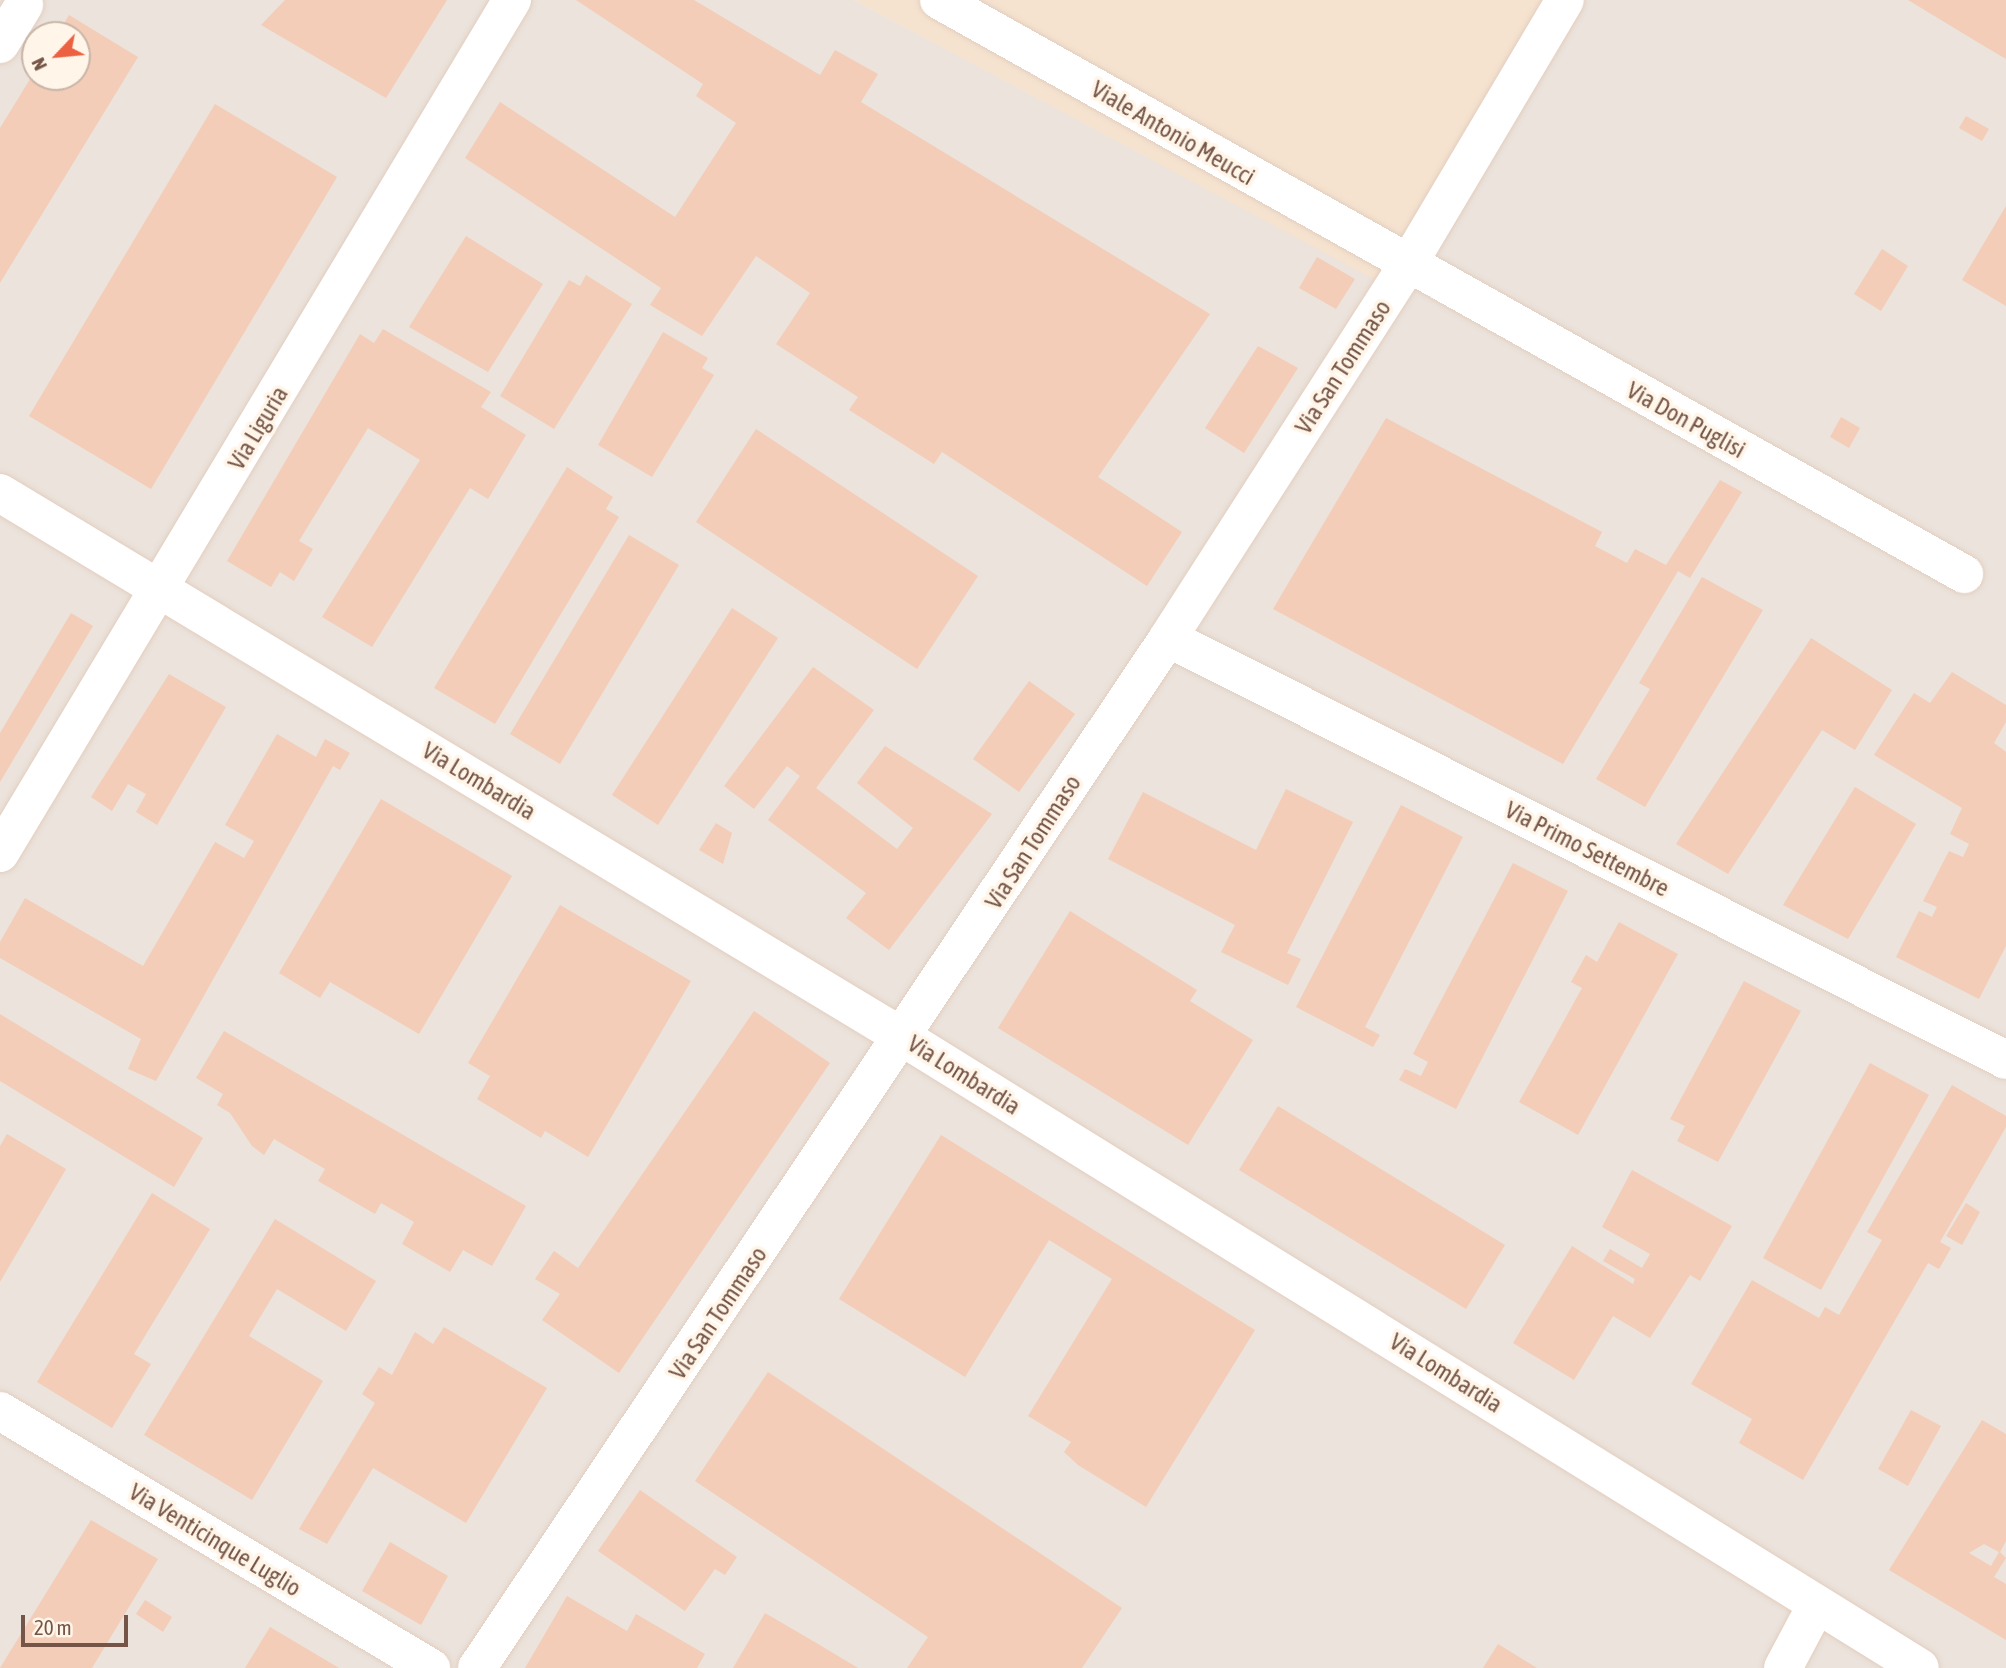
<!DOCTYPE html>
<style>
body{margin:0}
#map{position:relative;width:2006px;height:1668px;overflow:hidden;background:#fdf1e1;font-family:"Asap Condensed",sans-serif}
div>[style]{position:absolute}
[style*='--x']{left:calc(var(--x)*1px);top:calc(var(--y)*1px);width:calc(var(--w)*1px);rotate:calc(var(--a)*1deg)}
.residential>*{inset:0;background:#f5e2cf}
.industrial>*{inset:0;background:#ebe3dc}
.building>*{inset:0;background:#f3cdb7}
.roads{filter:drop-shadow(0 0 2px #e3cebf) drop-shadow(0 0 2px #e3cebf)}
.minor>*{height:38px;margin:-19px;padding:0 19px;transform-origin:19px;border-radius:19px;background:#fff}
span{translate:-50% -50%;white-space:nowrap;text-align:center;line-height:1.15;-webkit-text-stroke:7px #fff5e8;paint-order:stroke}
.street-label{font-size:24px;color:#755547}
.north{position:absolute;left:21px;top:21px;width:70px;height:70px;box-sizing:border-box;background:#fff5e8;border:2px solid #c8b5a8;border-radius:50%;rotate:244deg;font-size:19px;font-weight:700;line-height:28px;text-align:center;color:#755547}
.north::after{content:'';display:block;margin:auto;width:24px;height:32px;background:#eb6141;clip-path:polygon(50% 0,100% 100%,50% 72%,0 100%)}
.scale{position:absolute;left:21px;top:1615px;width:107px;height:32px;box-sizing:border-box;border:4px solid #755547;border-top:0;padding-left:9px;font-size:21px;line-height:24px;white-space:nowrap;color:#755547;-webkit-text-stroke:5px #fff5e8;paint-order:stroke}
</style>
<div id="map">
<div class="residential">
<div style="clip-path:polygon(854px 0,1579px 0,1392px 290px)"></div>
</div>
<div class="industrial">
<div style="clip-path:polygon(evenodd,0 0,854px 0,1392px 289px,1579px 0,2006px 0,2006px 1668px,0 1668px,0 0,35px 35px,77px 35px,77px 77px,35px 77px,35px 35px)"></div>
</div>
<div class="building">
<div style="clip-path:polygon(285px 0,447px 0,386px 98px,261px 25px)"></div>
<div style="clip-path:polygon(576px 0,694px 0,820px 75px,835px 50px,878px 74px,861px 102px,1210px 314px,1098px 477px,1182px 532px,1147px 586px,942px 452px,934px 464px,849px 410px,858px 397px,776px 344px,810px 293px,756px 256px,702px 336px,650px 305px,661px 288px,465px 158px,500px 102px,675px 217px,736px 123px,696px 96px,703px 84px)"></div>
<div style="clip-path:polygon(1908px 0,2006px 0,2006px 59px,1979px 43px)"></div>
<div style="clip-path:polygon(69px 15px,138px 57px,0 283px,0 128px,35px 71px,35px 77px,77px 77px,77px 35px,57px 35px)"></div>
<div style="clip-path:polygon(215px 104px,337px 177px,151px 489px,29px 416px)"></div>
<div style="clip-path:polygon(1966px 116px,1989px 129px,1982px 141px,1959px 128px)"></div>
<div style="clip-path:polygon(2006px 206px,2006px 306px,1962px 280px)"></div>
<div style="clip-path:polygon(466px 236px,543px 284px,488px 372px,409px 327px)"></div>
<div style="clip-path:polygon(1882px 249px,1908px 266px,1881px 311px,1854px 294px)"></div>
<div style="clip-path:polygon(1317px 257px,1355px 279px,1336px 309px,1299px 288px)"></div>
<div style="clip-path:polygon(586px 275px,632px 304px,554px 429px,500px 396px,569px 280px,580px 286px)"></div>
<div style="clip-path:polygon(383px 329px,491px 392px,481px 407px,526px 435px,488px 499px,470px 488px,372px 647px,322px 617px,420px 460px,368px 428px,299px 541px,313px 549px,294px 581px,280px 572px,271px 587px,227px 561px,360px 334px,374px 343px)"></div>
<div style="clip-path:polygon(663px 332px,708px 358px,702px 368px,714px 375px,652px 477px,598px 445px)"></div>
<div style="clip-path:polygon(1258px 346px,1298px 368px,1244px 453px,1205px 428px)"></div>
<div style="clip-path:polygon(1841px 417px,1860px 428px,1849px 448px,1830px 437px)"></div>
<div style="clip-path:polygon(1386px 418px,1602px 532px,1595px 546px,1627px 563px,1635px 549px,1666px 565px,1720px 480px,1742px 492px,1690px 578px,1678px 571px,1563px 764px,1273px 609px)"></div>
<div style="clip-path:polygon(756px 429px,978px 576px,917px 669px,696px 522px)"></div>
<div style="clip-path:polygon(567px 467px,613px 497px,606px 509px,619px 517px,495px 724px,434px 688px)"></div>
<div style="clip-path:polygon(629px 535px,679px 565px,560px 764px,510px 734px)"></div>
<div style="clip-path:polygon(1702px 577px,1763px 610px,1645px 807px,1596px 779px,1650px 689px,1639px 683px)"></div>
<div style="clip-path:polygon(732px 608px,778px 638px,658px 825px,612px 795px)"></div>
<div style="clip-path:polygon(71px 613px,93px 626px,0 782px,0 733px)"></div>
<div style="clip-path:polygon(1811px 638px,1892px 690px,1855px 750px,1822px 730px,1728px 874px,1676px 844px)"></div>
<div style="clip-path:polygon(813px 667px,874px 710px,816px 788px,897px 849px,913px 828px,857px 783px,885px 746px,992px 814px,889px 950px,846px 918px,866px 893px,768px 820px,800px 776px,787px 766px,754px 809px,724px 786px)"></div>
<div style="clip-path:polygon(1952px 672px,2006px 705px,2006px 722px,1994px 743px,2006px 752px,2006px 946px,1979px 999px,1896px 957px,1919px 911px,1932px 917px,1937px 907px,1923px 901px,1949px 851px,1963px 857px,1969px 844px,1950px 834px,1962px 808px,1874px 755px,1914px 693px,1930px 703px)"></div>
<div style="clip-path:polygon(169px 674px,226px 707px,157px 825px,136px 812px,146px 794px,128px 784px,112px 811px,91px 797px)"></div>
<div style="clip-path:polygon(1029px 681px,1075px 714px,1019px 792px,973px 759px)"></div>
<div style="clip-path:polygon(277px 734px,316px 757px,325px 739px,350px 753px,340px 770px,333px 766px,156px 1081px,128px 1069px,141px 1039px,0 958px,0 942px,25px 898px,143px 966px,215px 842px,244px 858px,254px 841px,225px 825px)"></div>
<div style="clip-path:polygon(1855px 787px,1916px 824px,1848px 939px,1783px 905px)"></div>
<div style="clip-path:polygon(1286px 789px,1353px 822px,1287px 953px,1301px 959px,1288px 985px,1221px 952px,1235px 925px,1108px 859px,1143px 792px,1256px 850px)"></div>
<div style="clip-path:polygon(381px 799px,512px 876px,419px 1034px,330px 982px,320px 998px,279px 973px)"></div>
<div style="clip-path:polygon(1401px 805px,1463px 837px,1365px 1027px,1380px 1035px,1373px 1047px,1296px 1007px)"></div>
<div style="clip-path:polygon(716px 823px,732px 833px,723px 864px,699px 850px)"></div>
<div style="clip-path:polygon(1513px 863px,1568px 891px,1456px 1109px,1399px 1080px,1405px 1069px,1421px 1076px,1428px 1062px,1413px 1054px)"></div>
<div style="clip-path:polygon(560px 905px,691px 981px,588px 1157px,545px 1131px,541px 1138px,477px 1099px,490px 1076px,468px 1063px)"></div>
<div style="clip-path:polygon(1070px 911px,1197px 990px,1190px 1001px,1253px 1040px,1188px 1145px,998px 1028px)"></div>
<div style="clip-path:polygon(1619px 922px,1678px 954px,1578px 1135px,1519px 1102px,1582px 988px,1571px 982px,1586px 955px,1597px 962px)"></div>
<div style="clip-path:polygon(1744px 981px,1801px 1011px,1718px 1162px,1677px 1141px,1685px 1126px,1670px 1119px)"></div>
<div style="clip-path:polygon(754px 1011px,830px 1063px,619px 1373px,542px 1320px,560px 1294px,535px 1279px,554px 1251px,578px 1268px)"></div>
<div style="clip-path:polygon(0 1014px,203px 1138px,174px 1187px,0 1081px)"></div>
<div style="clip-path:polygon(224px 1031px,526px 1206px,492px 1266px,463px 1250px,450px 1272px,402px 1244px,414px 1222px,381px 1203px,375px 1214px,318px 1181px,325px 1169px,274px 1139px,264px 1155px,252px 1146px,230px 1113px,217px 1105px,223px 1094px,196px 1078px)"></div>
<div style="clip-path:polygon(1870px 1063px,1929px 1095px,1821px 1290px,1763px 1258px)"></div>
<div style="clip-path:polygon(1952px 1085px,2006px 1116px,2006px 1127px,1940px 1242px,1951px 1248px,1939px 1269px,1928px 1263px,1803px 1480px,1739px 1443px,1752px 1419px,1691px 1384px,1752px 1280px,1819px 1318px,1825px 1307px,1839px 1315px,1882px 1240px,1867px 1232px)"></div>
<div style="clip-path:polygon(1278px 1106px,1505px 1245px,1466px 1309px,1239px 1170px)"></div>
<div style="clip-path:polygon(7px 1134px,66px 1169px,0 1282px,0 1146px)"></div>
<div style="clip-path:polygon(941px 1135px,1255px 1330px,1146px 1507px,1078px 1465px,1064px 1452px,1071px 1442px,1028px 1416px,1112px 1279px,1049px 1240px,965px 1377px,839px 1299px)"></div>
<div style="clip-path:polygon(1632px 1170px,1732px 1226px,1700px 1281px,1690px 1275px,1650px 1338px,1613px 1316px,1574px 1380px,1513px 1343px,1572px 1246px,1633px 1284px,1635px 1279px,1603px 1261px,1610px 1249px,1642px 1268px,1650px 1254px,1602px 1227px)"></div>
<div style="clip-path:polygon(152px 1193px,210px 1229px,134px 1354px,151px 1364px,112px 1428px,37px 1382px)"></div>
<div style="clip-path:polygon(1966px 1203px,1980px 1212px,1962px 1245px,1946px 1236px)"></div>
<div style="clip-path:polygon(275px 1219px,376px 1281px,346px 1331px,277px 1289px,249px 1336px,323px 1381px,252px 1500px,144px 1435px)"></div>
<div style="clip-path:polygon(444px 1327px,547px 1388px,466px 1523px,373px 1468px,327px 1544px,299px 1529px,375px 1403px,362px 1394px,379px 1367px,392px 1375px,415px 1332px,433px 1344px)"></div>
<div style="clip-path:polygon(768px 1372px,1122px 1608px,1082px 1668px,907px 1668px,928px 1637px,695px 1481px)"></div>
<div style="clip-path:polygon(1911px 1410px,1941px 1426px,1908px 1486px,1878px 1469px)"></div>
<div style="clip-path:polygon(evenodd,1982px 1420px,2006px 1434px,2006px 1541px,2000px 1552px,2006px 1558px,1994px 1577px,2006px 1584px,2006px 1640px,1889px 1570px,1982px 1420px,1984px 1544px,1999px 1552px,1991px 1566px,1969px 1553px,1984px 1544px)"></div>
<div style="clip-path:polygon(640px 1490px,737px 1557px,725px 1575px,715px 1569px,685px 1611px,598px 1551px)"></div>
<div style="clip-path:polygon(91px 1520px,158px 1559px,92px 1668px,0 1668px)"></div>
<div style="clip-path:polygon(390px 1542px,448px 1576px,421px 1625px,362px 1591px)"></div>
<div style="clip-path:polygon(567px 1596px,627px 1631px,636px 1614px,705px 1654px,697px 1668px,525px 1668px)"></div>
<div style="clip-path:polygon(145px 1600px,172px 1617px,163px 1632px,136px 1614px)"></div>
<div style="clip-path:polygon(765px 1613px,813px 1641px,858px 1668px,733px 1668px)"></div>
<div style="clip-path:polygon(270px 1627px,339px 1668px,245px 1668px)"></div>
<div style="clip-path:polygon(1498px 1644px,1537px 1668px,1483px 1668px)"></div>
</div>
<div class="roads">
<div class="minor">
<div style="--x:939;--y:0;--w:1175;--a:29.25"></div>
<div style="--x:0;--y:44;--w:46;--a:-58.4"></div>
<div style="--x:0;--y:493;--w:1056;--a:31.08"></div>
<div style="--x:904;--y:1038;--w:1195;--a:31.8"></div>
<div style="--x:1168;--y:638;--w:938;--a:26.73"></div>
<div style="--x:0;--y:853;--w:995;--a:-59.03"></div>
<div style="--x:0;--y:1411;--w:502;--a:30.81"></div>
<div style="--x:477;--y:1668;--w:1240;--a:-56.14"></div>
<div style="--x:1168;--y:638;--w:442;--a:-57.3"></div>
<div style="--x:1407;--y:266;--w:309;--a:-59.3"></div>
<div style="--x:1783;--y:1668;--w:72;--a:-62"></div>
</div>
</div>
<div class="street-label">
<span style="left:1173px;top:133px;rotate:30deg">Viale Antonio Meucci</span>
<span style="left:1343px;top:367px;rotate:-57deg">Via San Tommaso</span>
<span style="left:1686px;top:420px;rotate:29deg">Via Don Puglisi</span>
<span style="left:258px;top:428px;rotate:-59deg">Via Liguria</span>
<span style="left:479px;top:781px;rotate:31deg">Via Lombardia</span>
<span style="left:1033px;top:842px;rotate:-57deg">Via San Tommaso</span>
<span style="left:1587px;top:849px;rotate:27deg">Via Primo Settembre</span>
<span style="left:964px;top:1075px;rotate:32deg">Via Lombardia</span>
<span style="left:718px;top:1313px;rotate:-56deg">Via San Tommaso</span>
<span style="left:1446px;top:1373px;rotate:32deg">Via Lombardia</span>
<span style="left:215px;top:1540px;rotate:31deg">Via Venticinque Luglio</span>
</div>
<div class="north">N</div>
<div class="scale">20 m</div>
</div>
